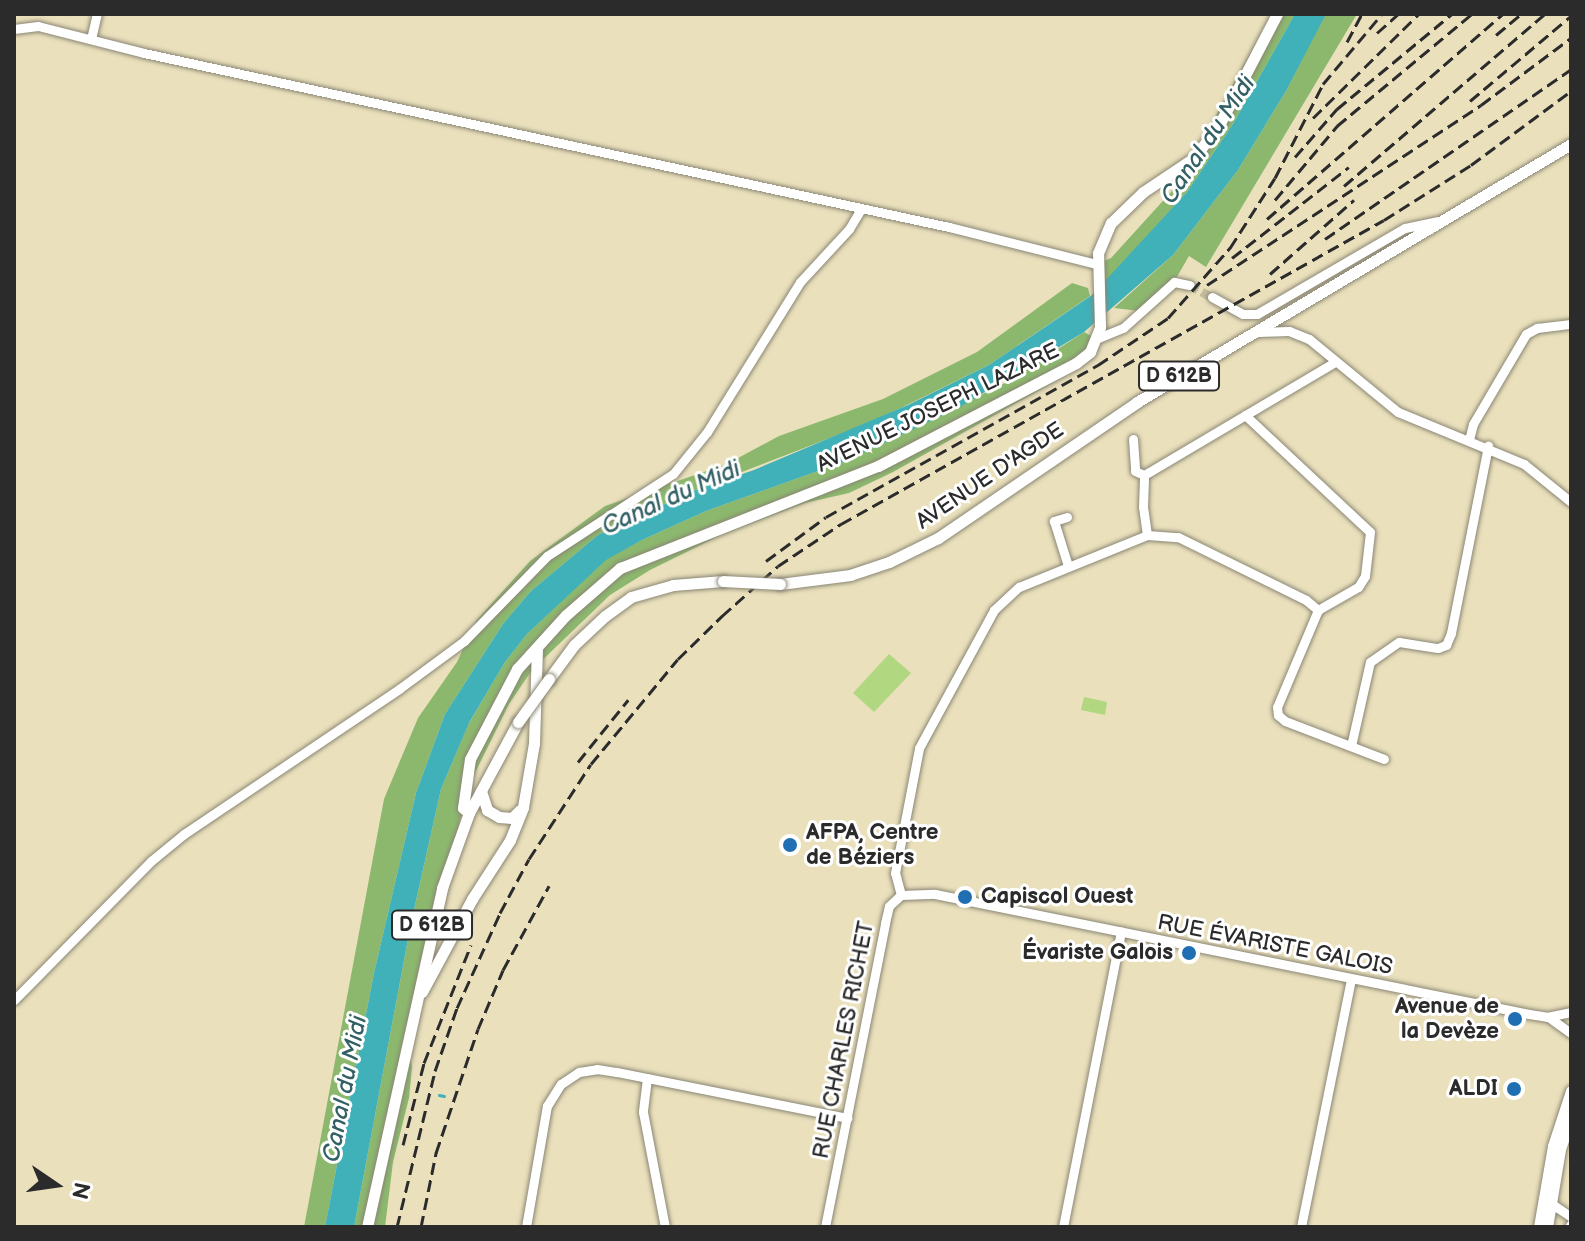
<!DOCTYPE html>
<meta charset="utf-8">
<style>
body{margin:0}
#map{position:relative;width:1585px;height:1241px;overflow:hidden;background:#eae0bc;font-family:"Balsamiq Sans",sans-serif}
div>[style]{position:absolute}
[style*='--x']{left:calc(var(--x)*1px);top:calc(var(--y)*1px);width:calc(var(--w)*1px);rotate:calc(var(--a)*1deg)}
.green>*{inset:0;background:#b1d780}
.forest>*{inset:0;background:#8cb86e}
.water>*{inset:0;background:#40b0b9}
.stream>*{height:3px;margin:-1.5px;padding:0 1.5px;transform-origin:1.5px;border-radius:1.5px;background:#40b0b9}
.minor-tunnel>*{height:9px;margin-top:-4.5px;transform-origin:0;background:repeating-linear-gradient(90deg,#c4bc9f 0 9px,transparent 0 13.5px)}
.roads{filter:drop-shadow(0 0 2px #8a8674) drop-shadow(0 0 2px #8a8674)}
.minor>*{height:9px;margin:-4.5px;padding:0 4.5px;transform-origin:4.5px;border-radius:4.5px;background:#fff}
.major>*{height:11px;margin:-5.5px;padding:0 5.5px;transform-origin:5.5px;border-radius:5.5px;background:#fff}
.rail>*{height:3px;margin-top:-1.5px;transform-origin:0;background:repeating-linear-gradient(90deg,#2b2b2b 0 12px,transparent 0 18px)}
.bridges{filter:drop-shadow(0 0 2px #8a8674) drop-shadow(0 0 2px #8a8674)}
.major-bridge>*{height:11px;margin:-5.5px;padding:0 5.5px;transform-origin:5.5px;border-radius:5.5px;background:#fff}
.dots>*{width:22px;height:22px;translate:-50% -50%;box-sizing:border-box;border:4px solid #fff;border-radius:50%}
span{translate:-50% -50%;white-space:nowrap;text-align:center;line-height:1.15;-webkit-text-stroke:6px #fff;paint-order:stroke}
.shield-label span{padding:2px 6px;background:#fff;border:2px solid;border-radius:6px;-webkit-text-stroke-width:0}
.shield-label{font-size:20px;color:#2b2b2b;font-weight:700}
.street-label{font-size:22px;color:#2b2b2b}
.poi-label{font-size:22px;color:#2b2b2b;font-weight:700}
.left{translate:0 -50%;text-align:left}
.right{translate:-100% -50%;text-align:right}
.water-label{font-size:24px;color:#336064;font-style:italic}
.frame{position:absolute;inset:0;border:16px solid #2b2b2b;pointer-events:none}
.north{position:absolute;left:16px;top:1145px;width:80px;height:80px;-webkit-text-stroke:6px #fff;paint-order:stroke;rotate:103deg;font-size:22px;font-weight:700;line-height:32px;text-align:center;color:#2b2b2b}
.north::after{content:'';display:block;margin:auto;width:28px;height:36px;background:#2b2b2b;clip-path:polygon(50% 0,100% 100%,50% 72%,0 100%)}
</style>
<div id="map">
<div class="green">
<div style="clip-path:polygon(889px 654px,911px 673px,874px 712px,853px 693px)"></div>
<div style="clip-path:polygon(1084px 697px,1107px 702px,1105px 715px,1081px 710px)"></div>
</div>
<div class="forest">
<div style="clip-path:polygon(1272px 14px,1295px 14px,1233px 124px,1187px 192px,1103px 285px,1097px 264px,1111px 258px,1171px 192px,1180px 170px,1198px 148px)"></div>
<div style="clip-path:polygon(1325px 14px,1357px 14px,1206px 267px,1189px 256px,1174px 282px,1140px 311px,1114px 308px,1173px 255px,1238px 170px,1286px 91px)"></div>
<div style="clip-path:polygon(1072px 283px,1088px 288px,1090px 296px,989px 365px,874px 421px,698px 489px,598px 535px,531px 591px,503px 624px,445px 714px,416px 793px,374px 973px,325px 1227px,304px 1227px,384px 799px,418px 718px,457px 662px,476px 621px,530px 561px,605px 506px,727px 464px,779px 436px,883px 399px,977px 352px)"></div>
<div style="clip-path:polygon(1084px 332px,1093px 337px,1085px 362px,1054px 382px,893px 472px,849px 493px,805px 503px,723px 534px,650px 570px,610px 595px,532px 670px,509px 704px,468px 787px,406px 1041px,412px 1067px,409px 1098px,393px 1162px,385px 1227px,354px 1227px,411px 923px,441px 789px,468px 725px,505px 662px,527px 634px,606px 559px,642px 540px,706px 511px,846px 461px,1007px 382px)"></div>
</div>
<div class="water">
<div style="clip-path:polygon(1295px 14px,1326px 14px,1286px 91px,1238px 170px,1173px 255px,1084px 332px,960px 407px,846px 461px,706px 511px,642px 540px,606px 560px,527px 634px,505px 662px,469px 723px,441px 789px,411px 923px,354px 1227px,325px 1227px,374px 973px,416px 793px,445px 714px,503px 624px,531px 591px,598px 535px,698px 489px,754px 470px,908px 405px,989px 365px,1092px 295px,1187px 192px,1233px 124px)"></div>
</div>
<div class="stream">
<div style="--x:439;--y:1095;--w:5;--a:11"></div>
</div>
<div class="minor-tunnel">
<div style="--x:1190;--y:285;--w:25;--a:29"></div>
</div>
<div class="roads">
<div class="minor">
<div style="--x:14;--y:29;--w:24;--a:-7"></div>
<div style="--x:38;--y:26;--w:109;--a:14.3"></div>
<div style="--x:144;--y:53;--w:824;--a:12.2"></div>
<div style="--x:949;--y:227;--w:152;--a:14.1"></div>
<div style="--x:91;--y:39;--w:26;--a:-77"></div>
<div style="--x:1212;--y:297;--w:35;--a:29"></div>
<div style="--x:1243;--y:314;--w:14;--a:0"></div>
<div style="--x:1257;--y:314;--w:171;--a:-30.2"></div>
<div style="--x:1405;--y:228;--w:33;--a:-12"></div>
<div style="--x:1258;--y:332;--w:31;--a:-2"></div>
<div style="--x:1289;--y:331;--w:22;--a:22"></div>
<div style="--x:1309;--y:339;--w:115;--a:39.4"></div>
<div style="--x:1398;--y:412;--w:136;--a:22.4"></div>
<div style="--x:1524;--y:464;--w:60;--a:39"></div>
<div style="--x:1098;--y:338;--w:27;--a:-22"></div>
<div style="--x:1123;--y:328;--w:69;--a:-42"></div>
<div style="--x:1174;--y:282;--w:16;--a:11"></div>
<div style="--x:1245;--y:415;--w:171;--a:43.1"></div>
<div style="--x:1370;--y:532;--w:44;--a:96.5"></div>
<div style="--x:1365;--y:576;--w:13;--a:122"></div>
<div style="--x:1358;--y:587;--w:46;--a:150.1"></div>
<div style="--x:1133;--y:439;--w:32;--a:86"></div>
<div style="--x:1135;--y:471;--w:10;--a:24"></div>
<div style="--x:1469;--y:440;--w:16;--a:-76"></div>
<div style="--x:1473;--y:424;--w:104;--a:-59.5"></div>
<div style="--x:1526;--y:334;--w:13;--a:-29"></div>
<div style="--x:1537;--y:328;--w:34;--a:-7"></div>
<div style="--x:1067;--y:517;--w:14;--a:163"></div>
<div style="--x:1054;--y:521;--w:47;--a:72.7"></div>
<div style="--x:1147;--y:535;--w:28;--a:-98"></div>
<div style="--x:1143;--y:507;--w:32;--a:-88"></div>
<div style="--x:1144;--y:475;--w:222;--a:-30.6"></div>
<div style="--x:1318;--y:610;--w:105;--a:112.9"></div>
<div style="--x:1277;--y:707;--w:8;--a:83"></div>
<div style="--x:1278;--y:715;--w:9;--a:41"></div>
<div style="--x:1285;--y:721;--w:106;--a:21"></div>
<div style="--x:1351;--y:746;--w:86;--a:-77.3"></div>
<div style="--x:1370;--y:662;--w:35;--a:-35"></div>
<div style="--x:1399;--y:642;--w:39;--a:9"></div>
<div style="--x:1438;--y:648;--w:9;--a:-21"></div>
<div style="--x:1446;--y:645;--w:13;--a:-67"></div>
<div style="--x:1451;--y:633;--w:191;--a:-78.8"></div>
<div style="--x:901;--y:895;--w:23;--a:-105"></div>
<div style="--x:895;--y:873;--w:127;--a:-79.1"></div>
<div style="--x:919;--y:748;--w:157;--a:-61.5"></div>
<div style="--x:994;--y:610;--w:34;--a:-43"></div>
<div style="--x:1019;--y:587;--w:138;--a:-22.1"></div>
<div style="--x:1147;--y:535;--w:31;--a:4"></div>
<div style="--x:1178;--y:537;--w:143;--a:26.2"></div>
<div style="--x:1306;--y:600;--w:16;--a:40"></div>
<div style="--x:14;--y:1000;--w:195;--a:-45.4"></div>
<div style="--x:151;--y:861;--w:43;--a:-39.3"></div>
<div style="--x:184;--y:834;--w:259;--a:-34"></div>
<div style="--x:399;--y:689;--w:81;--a:-36.4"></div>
<div style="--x:464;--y:641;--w:119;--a:-45.7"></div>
<div style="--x:547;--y:556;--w:150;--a:-33.1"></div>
<div style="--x:673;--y:474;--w:54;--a:-51"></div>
<div style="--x:707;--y:432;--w:176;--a:-58.2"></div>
<div style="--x:800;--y:282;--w:72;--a:-47.2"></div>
<div style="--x:849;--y:229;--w:23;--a:-59"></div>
<div style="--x:1550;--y:1018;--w:26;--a:36"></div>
<div style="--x:647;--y:1078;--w:34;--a:97"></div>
<div style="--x:643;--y:1112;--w:117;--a:79.2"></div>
<div style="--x:1552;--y:1204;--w:23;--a:34"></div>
<div style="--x:526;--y:1227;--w:123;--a:-80.2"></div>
<div style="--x:547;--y:1106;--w:26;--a:-58"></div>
<div style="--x:561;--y:1084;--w:22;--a:-34"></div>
<div style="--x:579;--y:1072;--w:18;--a:-9"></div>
<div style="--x:597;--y:1069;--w:20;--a:9"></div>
<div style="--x:617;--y:1072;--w:235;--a:11.3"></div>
<div style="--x:825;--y:1227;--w:310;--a:-78.8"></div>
<div style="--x:885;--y:923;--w:17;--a:-77"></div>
<div style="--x:889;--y:906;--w:16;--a:-43"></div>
<div style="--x:901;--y:895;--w:34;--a:-2"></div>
<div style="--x:935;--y:894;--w:606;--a:11.42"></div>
<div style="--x:1529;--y:1014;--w:18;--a:9"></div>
<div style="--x:1547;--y:1017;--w:25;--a:-12"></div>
<div style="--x:1063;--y:1227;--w:301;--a:-78.9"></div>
<div style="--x:1301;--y:1227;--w:253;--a:-78.6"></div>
<div style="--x:1569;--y:1227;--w:4;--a:-56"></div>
</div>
<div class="major">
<div style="--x:780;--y:584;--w:71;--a:-7.3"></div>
<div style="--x:850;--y:575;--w:41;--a:-18.4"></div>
<div style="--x:889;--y:562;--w:55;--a:-26.1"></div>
<div style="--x:938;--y:538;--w:241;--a:-34.3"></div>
<div style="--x:1137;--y:402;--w:505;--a:-30.73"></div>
<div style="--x:549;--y:679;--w:42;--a:-53.7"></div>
<div style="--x:574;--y:645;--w:42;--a:-43.1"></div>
<div style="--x:605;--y:616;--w:32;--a:-36"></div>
<div style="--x:631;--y:597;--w:44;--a:-15.9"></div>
<div style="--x:673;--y:585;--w:50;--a:-4.6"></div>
<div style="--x:481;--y:791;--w:20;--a:72"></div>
<div style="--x:487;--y:810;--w:14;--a:30"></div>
<div style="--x:499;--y:817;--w:13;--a:4"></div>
<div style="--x:512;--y:818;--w:11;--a:-45"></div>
<div style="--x:469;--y:813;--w:8;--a:-140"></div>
<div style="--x:463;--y:808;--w:49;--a:-81.9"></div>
<div style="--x:470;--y:759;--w:102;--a:-62.4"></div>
<div style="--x:517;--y:669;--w:73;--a:-47.8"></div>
<div style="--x:566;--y:615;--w:72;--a:-41"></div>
<div style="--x:620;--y:568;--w:277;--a:-21.6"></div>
<div style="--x:878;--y:466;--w:223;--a:-27.5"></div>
<div style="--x:1076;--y:363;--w:18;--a:-38"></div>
<div style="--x:1090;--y:352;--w:27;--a:-68"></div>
<div style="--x:1100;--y:327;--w:74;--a:-91.5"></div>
<div style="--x:1098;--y:253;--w:33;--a:-67"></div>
<div style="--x:1111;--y:223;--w:45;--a:-44.1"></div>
<div style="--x:1143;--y:192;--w:61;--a:-33.7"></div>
<div style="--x:1194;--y:158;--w:44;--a:-53.4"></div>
<div style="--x:1220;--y:123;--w:123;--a:-62.4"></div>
<div style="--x:422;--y:992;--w:106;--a:-61.7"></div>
<div style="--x:472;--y:899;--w:70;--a:-57.2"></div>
<div style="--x:510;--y:840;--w:35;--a:-68"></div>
<div style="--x:523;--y:807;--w:65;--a:-80.2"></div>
<div style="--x:534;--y:743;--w:95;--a:-88.2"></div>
<div style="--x:367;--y:1227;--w:347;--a:-77.5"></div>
<div style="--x:442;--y:888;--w:80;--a:-70.2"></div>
<div style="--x:469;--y:813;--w:103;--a:-61.7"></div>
<div style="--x:1539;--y:1227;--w:82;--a:-80.2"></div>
<div style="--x:1553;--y:1146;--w:58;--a:-71.9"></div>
<div style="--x:1547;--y:1227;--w:79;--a:-80.5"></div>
<div style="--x:1560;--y:1149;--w:34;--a:-71"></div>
</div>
</div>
<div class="rail">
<div style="--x:1377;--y:33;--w:28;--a:-42"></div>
<div style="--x:1496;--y:35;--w:33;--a:-40"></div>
<div style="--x:1347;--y:42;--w:32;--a:-62"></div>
<div style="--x:1470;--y:101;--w:132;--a:-40.1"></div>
<div style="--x:1313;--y:118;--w:148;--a:-44.5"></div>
<div style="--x:1295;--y:157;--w:64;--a:-48.8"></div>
<div style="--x:1337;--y:109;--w:149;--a:-39.6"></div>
<div style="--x:1344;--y:186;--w:265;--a:-40.6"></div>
<div style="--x:1275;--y:200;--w:97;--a:-50"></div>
<div style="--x:1337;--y:126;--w:175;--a:-39.7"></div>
<div style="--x:1267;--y:219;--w:313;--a:-41"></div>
<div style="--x:1325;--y:239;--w:299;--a:-34.6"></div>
<div style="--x:1232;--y:258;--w:148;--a:-37.9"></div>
<div style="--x:1270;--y:274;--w:112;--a:-41.4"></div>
<div style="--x:1207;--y:285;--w:328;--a:-33.3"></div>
<div style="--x:1481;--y:105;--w:112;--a:-36.7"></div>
<div style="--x:766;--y:561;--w:74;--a:-36.3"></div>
<div style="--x:826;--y:517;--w:312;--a:-29.2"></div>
<div style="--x:1098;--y:365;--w:84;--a:-33.9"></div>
<div style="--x:1168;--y:318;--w:94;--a:-48.5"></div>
<div style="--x:1230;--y:248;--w:83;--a:-57.3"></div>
<div style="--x:1275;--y:178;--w:106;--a:-62.9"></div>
<div style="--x:1323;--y:84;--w:92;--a:-49.9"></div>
<div style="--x:578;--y:762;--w:80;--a:-51.1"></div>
<div style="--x:403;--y:1145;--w:85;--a:-75.6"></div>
<div style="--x:424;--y:1063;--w:127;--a:-68.3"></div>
<div style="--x:397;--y:1227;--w:161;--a:-76.3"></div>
<div style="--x:435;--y:1071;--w:67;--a:-70.8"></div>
<div style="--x:457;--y:1008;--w:104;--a:-65.6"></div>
<div style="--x:500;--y:913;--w:61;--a:-61.8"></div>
<div style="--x:529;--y:859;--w:113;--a:-56.9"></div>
<div style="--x:591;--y:764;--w:136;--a:-50.4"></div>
<div style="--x:678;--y:659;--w:62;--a:-44.3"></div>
<div style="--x:722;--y:616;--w:75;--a:-41.8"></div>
<div style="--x:778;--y:566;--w:76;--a:-33.7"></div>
<div style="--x:841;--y:524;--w:622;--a:-29.24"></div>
<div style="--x:1384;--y:220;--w:103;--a:-32.3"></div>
<div style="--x:1471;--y:165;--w:124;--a:-36.5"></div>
<div style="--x:421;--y:1227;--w:76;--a:-78.5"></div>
<div style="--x:436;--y:1153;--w:131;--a:-71.3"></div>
<div style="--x:478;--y:1029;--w:64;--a:-67"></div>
<div style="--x:503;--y:970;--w:96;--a:-61.3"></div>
</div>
<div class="bridges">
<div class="major-bridge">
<div style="--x:723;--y:581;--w:57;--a:3"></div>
<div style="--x:518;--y:722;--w:53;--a:-54.2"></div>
</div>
</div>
<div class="dots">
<div style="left:790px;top:845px;background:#1f6fb2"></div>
<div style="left:965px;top:897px;background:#1f6fb2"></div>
<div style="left:1189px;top:953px;background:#1f6fb2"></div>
<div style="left:1515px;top:1019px;background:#1f6fb2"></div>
<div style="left:1514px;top:1089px;background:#1f6fb2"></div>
</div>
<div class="shield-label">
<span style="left:1179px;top:376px">D 612B</span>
<span style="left:432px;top:925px">D 612B</span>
</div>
<div class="street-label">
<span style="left:938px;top:408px;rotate:-26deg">AVENUE JOSEPH LAZARE</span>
<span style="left:990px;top:476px;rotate:-34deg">AVENUE D'AGDE</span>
<span style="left:1275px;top:945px;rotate:11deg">RUE ÉVARISTE GALOIS</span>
<span style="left:844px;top:1040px;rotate:-79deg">RUE CHARLES RICHET</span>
</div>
<div class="poi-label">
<span class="left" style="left:806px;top:845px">AFPA, Centre<br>de Béziers</span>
<span class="left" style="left:981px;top:897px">Capiscol Ouest</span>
<span class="right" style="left:1173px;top:953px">Évariste Galois</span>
<span class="right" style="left:1499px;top:1019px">Avenue de<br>la Devèze</span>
<span class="right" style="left:1498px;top:1089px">ALDI</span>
</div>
<div class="water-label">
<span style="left:1208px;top:140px;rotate:-56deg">Canal du Midi</span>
<span style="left:671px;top:498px;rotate:-24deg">Canal du Midi</span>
<span style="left:345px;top:1089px;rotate:-79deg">Canal du Midi</span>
</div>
<div class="frame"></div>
<div class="north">N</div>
</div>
